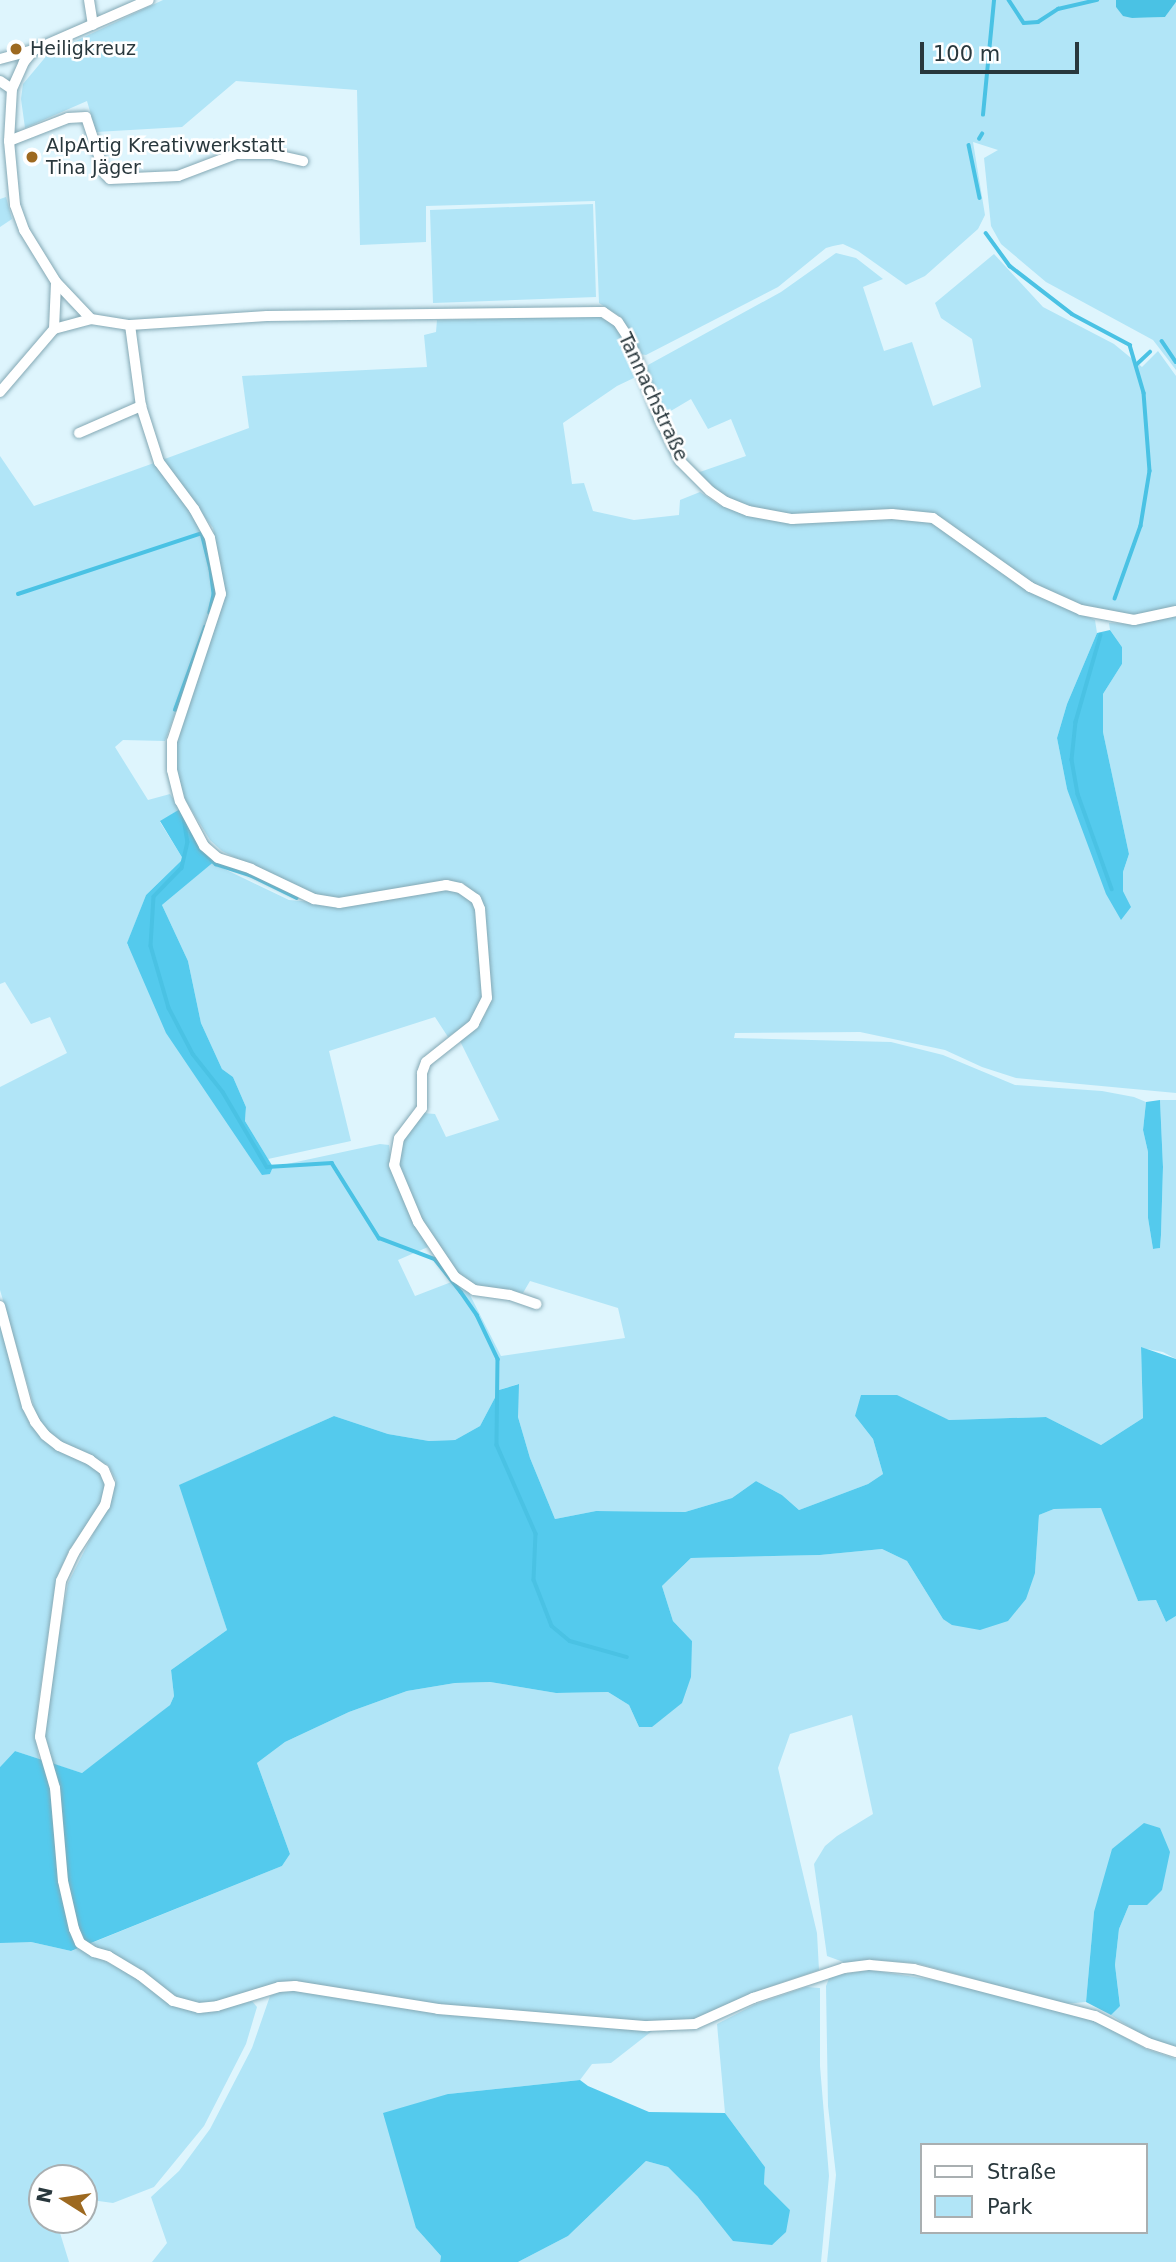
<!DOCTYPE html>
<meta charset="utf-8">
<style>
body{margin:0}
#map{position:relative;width:1176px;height:2262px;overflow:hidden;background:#def5fd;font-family:"DejaVu Sans",sans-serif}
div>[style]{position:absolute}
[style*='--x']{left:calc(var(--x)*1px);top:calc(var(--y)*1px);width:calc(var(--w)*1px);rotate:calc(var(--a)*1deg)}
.green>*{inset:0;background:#b1e5f7}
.forest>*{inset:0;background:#54caed}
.water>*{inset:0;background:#4ac2e4}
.stream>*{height:3.5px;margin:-1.75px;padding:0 1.75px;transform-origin:1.75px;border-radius:1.75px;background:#4ac2e4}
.roads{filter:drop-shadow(0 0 2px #84a8b4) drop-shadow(0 0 2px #84a8b4)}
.street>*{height:10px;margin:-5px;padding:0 5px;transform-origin:5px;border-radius:5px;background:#fff}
.dots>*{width:19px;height:19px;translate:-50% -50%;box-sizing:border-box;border:4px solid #fff;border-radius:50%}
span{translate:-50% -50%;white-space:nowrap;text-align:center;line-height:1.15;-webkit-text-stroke:5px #fff;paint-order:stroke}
.poi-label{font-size:19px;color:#29383d}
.left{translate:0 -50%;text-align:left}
.street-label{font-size:19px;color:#29383d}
.legend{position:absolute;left:920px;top:2143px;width:228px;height:91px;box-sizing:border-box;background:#fff;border:2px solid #a9afb1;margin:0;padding:9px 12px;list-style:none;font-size:21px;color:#29383d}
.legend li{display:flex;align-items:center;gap:14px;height:35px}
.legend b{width:35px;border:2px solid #a9afb1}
.north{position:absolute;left:28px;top:2164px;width:70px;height:70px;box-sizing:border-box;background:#fff;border:2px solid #a9afb1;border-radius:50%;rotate:282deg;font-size:19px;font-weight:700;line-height:28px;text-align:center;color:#29383d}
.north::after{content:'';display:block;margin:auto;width:24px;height:32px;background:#9d6920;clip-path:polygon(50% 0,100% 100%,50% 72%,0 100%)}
.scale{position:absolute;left:920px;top:42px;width:159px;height:32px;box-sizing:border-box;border:4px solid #29383d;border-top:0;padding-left:9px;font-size:21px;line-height:24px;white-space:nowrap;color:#29383d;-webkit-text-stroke:5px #fff;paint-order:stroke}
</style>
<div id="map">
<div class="green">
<div style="clip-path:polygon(163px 0,1116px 0,1116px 7px,1132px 18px,1165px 17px,1176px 2px,1176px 370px,1153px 340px,1046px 282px,1001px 244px,991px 226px,984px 158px,998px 150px,973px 142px,985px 215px,978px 229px,925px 276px,906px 285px,858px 251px,843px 244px,833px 246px,826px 248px,778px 287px,646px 355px,640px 354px,621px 317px,599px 303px,595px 201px,426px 206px,426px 242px,360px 245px,357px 90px,236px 81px,182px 127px,96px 132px,87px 101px,25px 128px,21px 99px,23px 84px,48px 54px)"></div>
<div style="clip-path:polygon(6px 197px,12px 219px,0 227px,0 199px)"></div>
<div style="clip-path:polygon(593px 204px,596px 297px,433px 303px,430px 210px)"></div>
<div style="clip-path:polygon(836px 253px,856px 258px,883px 279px,863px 287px,884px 351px,912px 342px,933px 406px,981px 387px,972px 339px,941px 318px,935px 303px,994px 254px,1043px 307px,1114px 344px,1142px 367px,1158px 351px,1176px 376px,1176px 607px,1133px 616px,1082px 606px,1032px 583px,992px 558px,946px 520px,934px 515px,793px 515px,749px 508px,727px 499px,697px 473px,746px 456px,731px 419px,708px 429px,691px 399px,664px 415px,647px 372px,648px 365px,781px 292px)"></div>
<div style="clip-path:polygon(597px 316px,616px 325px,640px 375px,617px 386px,563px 423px,572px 484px,584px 483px,593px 511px,634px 520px,679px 515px,680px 500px,700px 492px,719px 505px,745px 515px,792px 523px,892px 518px,932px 523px,1028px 590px,1095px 620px,1097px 633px,1067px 704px,1057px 738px,1067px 789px,1131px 907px,1123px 891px,1123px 872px,1129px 854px,1103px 732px,1103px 694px,1122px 664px,1122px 647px,1110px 630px,1109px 623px,1135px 624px,1176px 614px,1176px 1093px,1016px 1078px,982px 1067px,945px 1050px,860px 1032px,735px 1033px,734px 1038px,891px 1042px,943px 1055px,1015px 1085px,1102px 1091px,1134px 1097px,1146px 1102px,1143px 1130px,1148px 1152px,1148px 1218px,1153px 1249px,1160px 1248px,1161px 1235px,1163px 1167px,1160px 1100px,1176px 1100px,1176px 1359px,1163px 1352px,1141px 1348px,1143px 1418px,1101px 1445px,1046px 1417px,949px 1420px,928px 1412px,855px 1416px,873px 1439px,883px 1474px,868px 1484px,799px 1510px,782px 1495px,756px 1481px,732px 1498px,685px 1512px,596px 1511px,555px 1519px,530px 1458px,518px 1417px,518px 1384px,499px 1390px,480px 1426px,455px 1440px,429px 1441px,388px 1434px,334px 1416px,180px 1485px,227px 1630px,171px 1670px,174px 1696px,170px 1705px,117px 1748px,82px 1773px,53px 1764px,45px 1735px,46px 1706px,68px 1583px,113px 1495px,116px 1480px,108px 1465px,61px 1442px,47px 1433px,38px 1420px,0 1290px,0 1087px,67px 1053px,50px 1017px,31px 1024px,5px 982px,0 984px,0 456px,34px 506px,154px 463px,191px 511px,206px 540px,215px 592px,212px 612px,165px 741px,123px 740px,115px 747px,148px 800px,170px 794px,180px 809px,160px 822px,183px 859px,146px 895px,127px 944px,270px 1174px,273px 1167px,380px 1144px,389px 1145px,393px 1176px,428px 1247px,398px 1260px,415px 1296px,454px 1281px,469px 1293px,501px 1356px,625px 1338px,618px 1308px,530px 1281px,523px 1293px,467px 1284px,457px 1274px,422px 1220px,398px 1164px,404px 1139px,423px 1113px,435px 1114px,446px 1137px,499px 1120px,460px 1041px,485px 1015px,491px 999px,484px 908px,479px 896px,463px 883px,446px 881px,338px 899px,301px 891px,222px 851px,210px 840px,186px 801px,176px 770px,177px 741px,183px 713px,225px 594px,213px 528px,162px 460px,249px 428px,242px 376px,427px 367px,424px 335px,436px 332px,437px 320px)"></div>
<div style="clip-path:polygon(212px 863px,289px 900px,313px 902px,446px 888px,475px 901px,484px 997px,471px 1022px,457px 1034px,455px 1032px,448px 1037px,435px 1017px,329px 1051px,351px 1141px,268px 1159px,245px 1121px,246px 1107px,233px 1077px,222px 1069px,201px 1023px,188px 961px,162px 905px)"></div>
<div style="clip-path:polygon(0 1324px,22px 1408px,31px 1426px,56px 1450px,88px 1464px,100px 1473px,105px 1485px,102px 1503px,69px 1550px,56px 1579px,38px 1705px,35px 1737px,39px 1759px,15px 1751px,0 1767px)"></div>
<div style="clip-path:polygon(1102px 1508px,1138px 1601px,1156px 1600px,1166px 1622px,1176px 1616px,1176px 2048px,1150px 2040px,1111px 2015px,1120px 2005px,1115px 1965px,1119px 1929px,1129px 1905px,1162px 1890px,1094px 1912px,1086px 2002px,1064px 2004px,916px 1963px,872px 1960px,846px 1963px,827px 1956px,814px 1864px,825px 1846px,837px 1836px,873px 1814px,852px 1715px,790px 1734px,778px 1768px,817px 1933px,819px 1970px,752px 1993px,694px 2019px,650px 2023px,439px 2005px,295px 1982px,279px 1982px,216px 2002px,199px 2004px,175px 1997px,142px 1972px,89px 1944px,282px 1866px,290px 1854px,257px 1763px,285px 1742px,349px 1712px,407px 1691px,455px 1683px,490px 1682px,556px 1693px,608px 1692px,629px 1705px,639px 1727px,692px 1641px,673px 1621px,662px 1586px,691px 1558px,820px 1555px,882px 1549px,907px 1561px,943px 1619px,1035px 1573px,1039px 1515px,1054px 1509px)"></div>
<div style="clip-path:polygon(5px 1941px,31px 1942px,71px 1951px,80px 1948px,137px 1978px,171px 2003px,185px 2009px,198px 2012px,218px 2010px,252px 2001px,257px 2007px,246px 2044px,204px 2126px,154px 2187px,113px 2203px,84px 2199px,84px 2178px,42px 2178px,42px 2220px,56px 2220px,69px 2262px,0 2262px,0 1943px)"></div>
<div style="clip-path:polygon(evenodd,870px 1970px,952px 1983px,1093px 2020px,1146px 2049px,1176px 2059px,1176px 2262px,827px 2262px,836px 2175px,828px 2106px,826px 1986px,830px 1976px,870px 1970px,922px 2145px,1146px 2145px,1146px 2232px,922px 2232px,922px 2145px)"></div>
<div style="clip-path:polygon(806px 1987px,820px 1988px,820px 2066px,829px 2176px,821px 2262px,518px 2262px,568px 2236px,646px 2161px,668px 2167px,698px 2197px,790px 2210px,764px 2184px,765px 2167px,725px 2113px,717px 2024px,756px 2004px)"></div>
<div style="clip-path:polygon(296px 1990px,437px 2014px,652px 2031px,611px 2063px,592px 2064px,580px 2080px,448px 2094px,416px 2228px,441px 2256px,440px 2262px,152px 2262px,167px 2243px,151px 2197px,179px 2171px,210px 2129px,252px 2048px,270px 1996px,280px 1991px)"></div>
</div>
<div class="forest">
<div style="clip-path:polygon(1110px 630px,1122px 647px,1122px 664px,1103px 694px,1103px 732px,1129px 854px,1123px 872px,1123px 891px,1131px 907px,1121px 920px,1106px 894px,1067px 789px,1057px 738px,1067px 704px,1097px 633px)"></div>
<div style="clip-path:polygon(180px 809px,216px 860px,162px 905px,188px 961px,201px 1023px,222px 1069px,233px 1077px,246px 1107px,245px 1121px,273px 1167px,270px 1174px,262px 1175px,166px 1033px,127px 943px,146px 895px,183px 859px,160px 821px)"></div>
<div style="clip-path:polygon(1160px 1100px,1163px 1167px,1161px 1235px,1160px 1248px,1153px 1249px,1148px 1218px,1148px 1152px,1143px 1130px,1146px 1102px)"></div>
<div style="clip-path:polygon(1141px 1347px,1176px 1359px,1176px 1616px,1166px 1622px,1156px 1600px,1138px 1601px,1101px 1508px,1054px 1509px,1039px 1515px,1035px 1573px,1026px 1599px,1008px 1621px,980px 1630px,952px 1625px,943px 1619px,907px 1561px,882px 1549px,820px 1555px,691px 1558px,662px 1586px,673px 1621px,692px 1641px,691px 1677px,682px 1703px,652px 1727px,639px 1727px,629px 1705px,608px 1692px,556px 1693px,490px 1682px,455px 1683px,407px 1691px,349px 1712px,285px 1742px,257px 1763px,290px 1854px,282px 1866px,71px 1951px,31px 1942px,0 1943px,0 1767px,15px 1751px,82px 1773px,170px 1705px,174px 1696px,171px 1670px,227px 1630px,179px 1485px,334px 1416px,388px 1434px,429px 1441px,455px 1440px,480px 1426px,499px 1390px,519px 1384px,518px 1417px,530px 1458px,555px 1519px,596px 1511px,685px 1512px,732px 1498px,756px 1481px,782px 1495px,799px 1510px,868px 1484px,883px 1474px,873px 1439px,855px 1416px,861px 1395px,897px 1395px,949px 1420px,1046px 1417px,1101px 1445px,1143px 1418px)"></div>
<div style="clip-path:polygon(1144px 1823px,1160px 1828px,1170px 1852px,1162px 1890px,1147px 1905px,1129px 1905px,1119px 1929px,1115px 1965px,1120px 2006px,1111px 2015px,1086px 2002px,1094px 1912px,1112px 1849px)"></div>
<div style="clip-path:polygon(580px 2080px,588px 2086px,649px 2112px,725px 2113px,765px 2167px,764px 2184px,790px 2210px,786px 2232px,772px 2245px,733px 2241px,698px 2197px,668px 2167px,646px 2161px,568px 2236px,518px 2262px,440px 2262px,441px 2256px,416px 2228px,383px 2113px,448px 2094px)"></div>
</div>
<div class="water">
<div style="clip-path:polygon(1116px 0,1176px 0,1176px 2px,1165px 17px,1132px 18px,1123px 16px,1116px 7px)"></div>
</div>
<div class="stream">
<div style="--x:1009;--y:0;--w:27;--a:57"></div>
<div style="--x:1024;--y:23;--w:14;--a:-4"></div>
<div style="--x:1038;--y:22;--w:24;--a:-33"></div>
<div style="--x:1058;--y:9;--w:40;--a:-13"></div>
<div style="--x:983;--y:115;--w:116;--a:-84.5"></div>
<div style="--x:979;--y:139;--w:6;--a:-59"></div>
<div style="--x:969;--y:145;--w:54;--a:78.3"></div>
<div style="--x:986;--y:233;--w:41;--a:54"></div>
<div style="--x:1010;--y:266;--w:78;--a:37.7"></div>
<div style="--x:1072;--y:314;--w:66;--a:28.1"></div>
<div style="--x:1130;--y:345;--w:50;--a:73.7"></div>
<div style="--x:1144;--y:393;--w:78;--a:85.6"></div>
<div style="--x:1150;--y:471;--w:56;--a:99.3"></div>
<div style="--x:1141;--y:526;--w:77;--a:109.6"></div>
<div style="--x:1162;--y:341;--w:25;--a:56"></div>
<div style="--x:1136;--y:365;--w:19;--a:-43"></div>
<div style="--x:18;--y:594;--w:194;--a:-18.3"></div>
<div style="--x:202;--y:533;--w:37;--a:76"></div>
<div style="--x:211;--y:569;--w:26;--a:83"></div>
<div style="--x:214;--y:595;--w:18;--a:103"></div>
<div style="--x:1101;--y:635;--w:91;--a:106"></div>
<div style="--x:1076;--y:722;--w:38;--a:96"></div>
<div style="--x:1072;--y:760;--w:35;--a:80"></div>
<div style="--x:1078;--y:794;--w:101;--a:70.3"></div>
<div style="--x:175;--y:710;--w:88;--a:-70.1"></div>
<div style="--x:184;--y:818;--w:24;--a:81"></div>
<div style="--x:188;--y:842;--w:27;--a:103"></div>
<div style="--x:182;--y:868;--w:40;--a:134"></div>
<div style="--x:154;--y:897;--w:49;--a:93.5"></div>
<div style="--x:151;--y:946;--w:65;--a:73.8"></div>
<div style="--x:169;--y:1008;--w:52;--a:62.4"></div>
<div style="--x:193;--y:1054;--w:48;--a:51.7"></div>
<div style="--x:223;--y:1092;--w:87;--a:59.6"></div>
<div style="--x:267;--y:1167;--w:65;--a:-3.5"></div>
<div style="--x:332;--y:1163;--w:89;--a:57.9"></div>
<div style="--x:379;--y:1238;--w:60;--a:20.6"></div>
<div style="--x:435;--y:1259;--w:42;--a:51.8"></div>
<div style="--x:461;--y:1292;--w:28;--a:55"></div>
<div style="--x:477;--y:1315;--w:49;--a:64.5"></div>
<div style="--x:498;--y:1359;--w:86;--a:90.7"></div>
<div style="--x:497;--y:1445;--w:97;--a:66.3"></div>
<div style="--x:536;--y:1534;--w:46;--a:92.5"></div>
<div style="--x:534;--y:1580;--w:49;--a:68.6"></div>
<div style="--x:552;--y:1626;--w:23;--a:40"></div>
<div style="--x:570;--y:1641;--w:59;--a:15.7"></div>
<div style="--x:192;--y:833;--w:18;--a:63"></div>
<div style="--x:200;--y:849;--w:22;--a:43"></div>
<div style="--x:216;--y:864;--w:36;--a:18"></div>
<div style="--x:250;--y:875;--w:52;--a:26.1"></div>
</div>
<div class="roads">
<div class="street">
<div style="--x:89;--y:0;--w:25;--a:81"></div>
<div style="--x:34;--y:50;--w:16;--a:130"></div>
<div style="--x:24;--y:62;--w:30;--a:114"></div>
<div style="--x:12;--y:89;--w:52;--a:93.3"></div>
<div style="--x:9;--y:141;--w:64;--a:84.6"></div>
<div style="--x:15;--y:205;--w:27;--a:70"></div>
<div style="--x:24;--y:230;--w:61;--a:58.4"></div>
<div style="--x:56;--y:282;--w:51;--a:46.6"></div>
<div style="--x:0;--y:59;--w:35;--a:-15"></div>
<div style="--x:34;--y:50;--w:125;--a:-23.5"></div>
<div style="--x:0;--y:81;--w:14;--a:34"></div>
<div style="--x:9;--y:141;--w:63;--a:-21.3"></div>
<div style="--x:68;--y:118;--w:18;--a:-3"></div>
<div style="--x:86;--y:117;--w:60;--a:71.6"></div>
<div style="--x:105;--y:174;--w:7;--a:45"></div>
<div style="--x:110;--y:179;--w:68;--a:-2.5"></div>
<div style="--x:178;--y:176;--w:62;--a:-20.8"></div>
<div style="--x:236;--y:154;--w:36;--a:0"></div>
<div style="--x:272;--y:154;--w:32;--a:13"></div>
<div style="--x:130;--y:325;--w:82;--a:82.3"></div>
<div style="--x:141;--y:406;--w:59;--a:72.2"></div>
<div style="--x:159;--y:462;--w:59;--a:53.3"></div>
<div style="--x:194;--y:509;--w:33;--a:61"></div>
<div style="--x:210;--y:538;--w:57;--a:78.9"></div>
<div style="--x:221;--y:594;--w:155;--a:108.4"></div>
<div style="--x:172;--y:741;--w:29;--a:90"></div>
<div style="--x:172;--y:770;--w:32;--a:76"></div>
<div style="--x:180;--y:801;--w:51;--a:61.9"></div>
<div style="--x:204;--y:846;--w:18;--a:41"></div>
<div style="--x:218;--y:858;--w:35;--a:18"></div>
<div style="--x:251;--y:869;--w:70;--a:25.5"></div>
<div style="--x:314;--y:899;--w:25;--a:9"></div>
<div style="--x:339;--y:903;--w:109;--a:-9.5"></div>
<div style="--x:446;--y:885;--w:14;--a:12"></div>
<div style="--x:460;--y:888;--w:19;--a:35"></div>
<div style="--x:476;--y:899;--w:11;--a:68"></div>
<div style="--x:480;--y:909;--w:89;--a:85.5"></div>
<div style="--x:487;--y:998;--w:29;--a:117"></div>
<div style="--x:474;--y:1024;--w:61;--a:141.6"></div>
<div style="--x:426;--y:1062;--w:12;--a:110"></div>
<div style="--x:422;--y:1073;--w:35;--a:90"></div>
<div style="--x:422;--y:1108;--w:38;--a:127"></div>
<div style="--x:399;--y:1138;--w:27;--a:100"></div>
<div style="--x:394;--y:1165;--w:62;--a:67.2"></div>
<div style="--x:418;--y:1222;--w:66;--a:56.1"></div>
<div style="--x:455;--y:1277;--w:23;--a:34"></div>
<div style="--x:474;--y:1290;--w:36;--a:8"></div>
<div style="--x:510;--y:1295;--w:28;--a:19"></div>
<div style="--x:54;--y:329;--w:38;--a:-15"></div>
<div style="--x:91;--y:319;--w:39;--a:9"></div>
<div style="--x:130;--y:325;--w:137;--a:-3.8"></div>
<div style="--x:267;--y:316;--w:336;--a:-0.7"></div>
<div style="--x:603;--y:312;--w:18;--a:34"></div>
<div style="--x:618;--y:322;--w:20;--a:57"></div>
<div style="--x:629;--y:339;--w:85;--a:69.2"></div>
<div style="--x:659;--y:418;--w:48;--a:64"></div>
<div style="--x:680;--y:461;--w:42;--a:45"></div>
<div style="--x:710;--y:491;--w:19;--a:35"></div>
<div style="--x:726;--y:502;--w:24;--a:22"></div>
<div style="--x:748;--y:511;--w:45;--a:10.3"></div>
<div style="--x:792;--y:519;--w:100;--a:-2.9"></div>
<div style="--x:892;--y:514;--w:41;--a:5.6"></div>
<div style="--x:933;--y:518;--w:119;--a:35.4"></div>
<div style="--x:1030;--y:587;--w:56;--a:24.3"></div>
<div style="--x:1081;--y:610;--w:54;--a:10.7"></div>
<div style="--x:1134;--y:620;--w:43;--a:-12.1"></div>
<div style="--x:0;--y:392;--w:83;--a:-49.4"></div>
<div style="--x:54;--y:329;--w:45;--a:-87.5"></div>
<div style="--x:79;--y:433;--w:68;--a:-23.5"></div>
<div style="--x:0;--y:1306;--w:104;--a:74.9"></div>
<div style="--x:27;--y:1406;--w:18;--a:63"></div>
<div style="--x:35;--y:1422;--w:16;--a:52"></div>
<div style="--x:45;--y:1435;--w:18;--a:38"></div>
<div style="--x:59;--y:1446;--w:34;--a:24"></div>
<div style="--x:90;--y:1460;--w:17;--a:36"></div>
<div style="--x:104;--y:1470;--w:15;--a:67"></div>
<div style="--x:110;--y:1484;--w:22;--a:103"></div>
<div style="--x:105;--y:1505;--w:57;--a:122.9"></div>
<div style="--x:74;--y:1553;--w:31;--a:115"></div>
<div style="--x:61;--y:1581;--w:157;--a:97.7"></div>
<div style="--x:40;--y:1737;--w:53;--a:73.6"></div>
<div style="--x:55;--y:1788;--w:93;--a:85.1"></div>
<div style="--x:63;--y:1881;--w:49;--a:77.1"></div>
<div style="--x:74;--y:1929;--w:15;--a:67"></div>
<div style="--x:80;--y:1943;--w:17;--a:33"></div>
<div style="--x:94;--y:1952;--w:15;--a:16"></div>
<div style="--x:108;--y:1956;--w:37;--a:31"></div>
<div style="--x:140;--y:1975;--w:42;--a:38.2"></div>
<div style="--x:173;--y:2001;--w:27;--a:15"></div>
<div style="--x:199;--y:2008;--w:18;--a:-6"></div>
<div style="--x:217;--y:2006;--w:65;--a:-17"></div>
<div style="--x:279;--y:1987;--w:16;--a:-4"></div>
<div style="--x:295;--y:1986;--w:145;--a:9.1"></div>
<div style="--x:438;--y:2009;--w:210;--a:4.7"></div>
<div style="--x:647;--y:2026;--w:48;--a:-2.4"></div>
<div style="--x:695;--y:2024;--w:64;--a:-24.1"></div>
<div style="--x:753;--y:1998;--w:96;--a:-18.2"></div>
<div style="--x:844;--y:1968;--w:26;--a:-7"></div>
<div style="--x:870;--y:1965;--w:44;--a:5.2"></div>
<div style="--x:914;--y:1969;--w:187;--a:14.6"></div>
<div style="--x:1095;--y:2016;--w:59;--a:27"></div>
<div style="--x:1148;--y:2043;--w:29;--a:18"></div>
</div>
</div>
<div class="dots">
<div style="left:16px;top:49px;background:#9d6920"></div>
<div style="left:32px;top:157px;background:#9d6920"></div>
</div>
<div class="poi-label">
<span class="left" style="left:30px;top:49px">Heiligkreuz</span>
<span class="left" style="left:46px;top:157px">AlpArtig Kreativwerkstatt<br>Tina Jäger</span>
</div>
<div class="street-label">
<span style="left:653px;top:397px;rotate:65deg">Tannachstraße</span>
</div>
<ul class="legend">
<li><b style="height:9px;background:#fff"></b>Straße</li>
<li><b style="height:19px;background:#b1e5f7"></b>Park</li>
</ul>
<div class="north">N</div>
<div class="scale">100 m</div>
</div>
